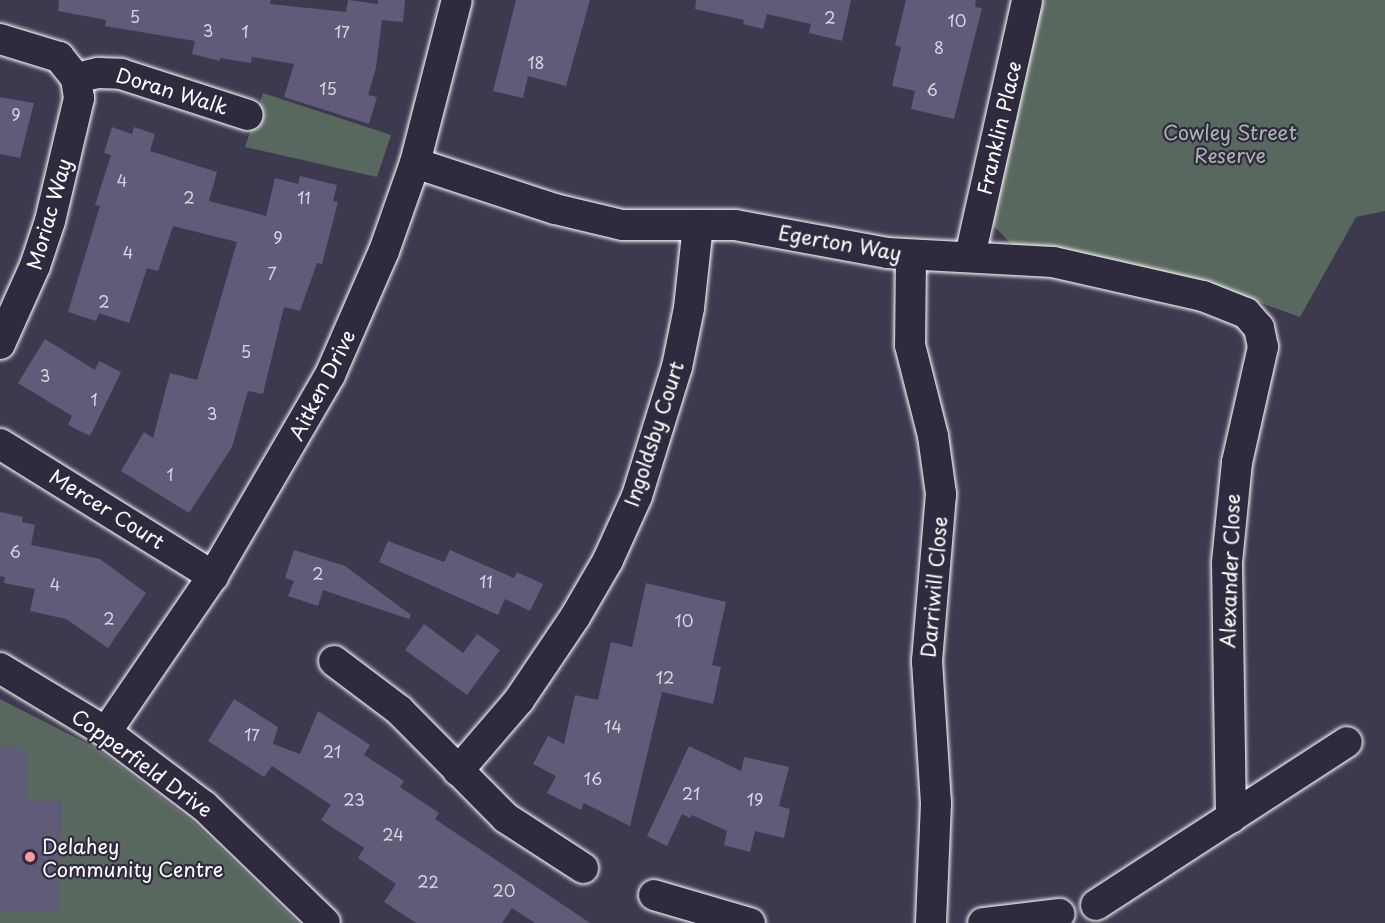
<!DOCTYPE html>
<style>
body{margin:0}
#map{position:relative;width:1385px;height:923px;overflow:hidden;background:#3d394f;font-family:"Playpen Sans",sans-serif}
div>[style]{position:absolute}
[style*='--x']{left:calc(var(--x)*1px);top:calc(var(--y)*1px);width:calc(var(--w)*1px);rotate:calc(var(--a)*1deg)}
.green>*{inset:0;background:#59685e}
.building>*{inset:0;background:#5f5b79}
.roads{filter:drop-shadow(0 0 2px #fff) drop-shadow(0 0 2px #fff)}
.minor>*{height:30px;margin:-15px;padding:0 15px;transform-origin:15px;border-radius:15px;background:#2f2a3d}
.dots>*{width:16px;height:16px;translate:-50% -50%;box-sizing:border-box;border:3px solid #2f2a3d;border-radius:50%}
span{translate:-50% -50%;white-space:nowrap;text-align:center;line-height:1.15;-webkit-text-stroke:4.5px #2f2a3d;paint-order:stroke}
.number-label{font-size:16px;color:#d7d6de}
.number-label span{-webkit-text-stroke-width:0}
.street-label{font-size:20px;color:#fff}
.park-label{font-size:20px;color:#acb4ae}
.poi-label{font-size:20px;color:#fff}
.left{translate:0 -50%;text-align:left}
</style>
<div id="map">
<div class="green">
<div style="clip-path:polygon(1036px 0,1385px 0,1385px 211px,1356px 217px,1300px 317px,1238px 295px,1012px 245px,994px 226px,991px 207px)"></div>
<div style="clip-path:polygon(263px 93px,391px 135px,377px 177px,245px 147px)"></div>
<div style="clip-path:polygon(0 699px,96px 748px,192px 821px,298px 923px,0 923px)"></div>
</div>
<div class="building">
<div style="clip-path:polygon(59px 0,271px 0,270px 4px,346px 12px,348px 0,378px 4px,378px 0,405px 0,403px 22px,382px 20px,376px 68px,368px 95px,377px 97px,369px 124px,284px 97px,294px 64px,252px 57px,251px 63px,220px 58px,220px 61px,192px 54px,195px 41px,105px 26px,106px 20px,58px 11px)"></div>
<div style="clip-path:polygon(516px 0,590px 0,566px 86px,528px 76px,523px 98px,493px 91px)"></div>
<div style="clip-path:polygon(696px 0,851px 0,842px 41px,809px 33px,811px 24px,767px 14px,763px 29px,743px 24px,744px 20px,695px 9px)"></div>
<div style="clip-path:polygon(906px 0,976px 0,975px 7px,982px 8px,954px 119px,911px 109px,915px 91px,892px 86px,901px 47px,895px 45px)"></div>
<div style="clip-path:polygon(0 97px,34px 103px,20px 158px,0 154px)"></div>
<div style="clip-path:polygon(112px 127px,132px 134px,134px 127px,155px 134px,150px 151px,217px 172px,209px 201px,266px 216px,275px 178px,298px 184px,300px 176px,337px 185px,333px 201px,338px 202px,322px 264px,317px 263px,300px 311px,284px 307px,263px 394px,248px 391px,232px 447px,189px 513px,121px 471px,144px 432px,153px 438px,170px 373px,197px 380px,237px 242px,173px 226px,158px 271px,147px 268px,129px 323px,99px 313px,96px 321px,68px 312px,100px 206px,95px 205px,111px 155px,104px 153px)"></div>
<div style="clip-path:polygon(45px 339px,95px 370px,99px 361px,121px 372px,90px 436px,68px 425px,72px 416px,18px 383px)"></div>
<div style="clip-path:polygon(0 512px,23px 517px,22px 522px,35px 525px,31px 545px,100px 559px,146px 593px,108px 648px,66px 619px,30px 611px,35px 589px,4px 583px,5px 577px,0 576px)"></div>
<div style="clip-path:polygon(388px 541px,444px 562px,450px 550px,514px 578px,517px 572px,543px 584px,530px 611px,505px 599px,498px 615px,379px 562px)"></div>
<div style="clip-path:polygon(294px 550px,345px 566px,411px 615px,409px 619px,323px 590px,318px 606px,288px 596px,294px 581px,285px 578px)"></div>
<div style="clip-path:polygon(646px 583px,726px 602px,712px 665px,721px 667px,713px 704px,662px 692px,630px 826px,584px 803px,581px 810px,547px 793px,556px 776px,533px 764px,548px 736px,564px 744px,575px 695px,598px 700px,611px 642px,632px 647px)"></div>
<div style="clip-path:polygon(424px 624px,463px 653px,477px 634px,500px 650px,467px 695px,405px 650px)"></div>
<div style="clip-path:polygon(234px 699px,278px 727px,273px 744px,300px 754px,318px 711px,370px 745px,364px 755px,404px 781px,400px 787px,439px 813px,435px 819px,590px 923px,535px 923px,512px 908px,502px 923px,416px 923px,384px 902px,396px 884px,358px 858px,364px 848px,321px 820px,331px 805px,272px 766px,264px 777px,208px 741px)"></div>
<div style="clip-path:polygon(689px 746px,741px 771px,744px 757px,789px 767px,779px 806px,790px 809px,784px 838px,755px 831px,750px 852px,724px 845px,727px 831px,692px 815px,690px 818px,682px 814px,667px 846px,647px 836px)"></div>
<div style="clip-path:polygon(0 747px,21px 748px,21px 752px,28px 752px,27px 800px,61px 801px,59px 912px,0 911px)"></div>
</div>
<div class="roads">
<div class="minor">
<div style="--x:0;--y:39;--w:62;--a:17"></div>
<div style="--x:59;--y:57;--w:27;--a:51"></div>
<div style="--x:76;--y:78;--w:23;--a:-13"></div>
<div style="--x:98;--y:73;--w:23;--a:2"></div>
<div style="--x:121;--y:74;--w:133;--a:17.9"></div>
<div style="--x:415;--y:163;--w:147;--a:18.2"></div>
<div style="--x:555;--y:209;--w:69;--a:13.4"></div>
<div style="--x:622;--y:225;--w:113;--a:0"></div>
<div style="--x:735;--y:225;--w:155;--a:10.4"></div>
<div style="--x:887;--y:253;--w:166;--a:3.1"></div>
<div style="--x:1053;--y:262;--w:154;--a:12.8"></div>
<div style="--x:1203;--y:296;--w:46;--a:21.6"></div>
<div style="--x:1246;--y:313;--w:20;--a:49"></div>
<div style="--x:1259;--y:328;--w:19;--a:78"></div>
<div style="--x:1263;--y:347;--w:118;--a:102.7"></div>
<div style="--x:1237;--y:462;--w:101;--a:95.7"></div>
<div style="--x:1227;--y:563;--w:255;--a:89.1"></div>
<div style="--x:911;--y:255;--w:90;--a:90.6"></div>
<div style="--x:910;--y:345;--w:94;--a:75.8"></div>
<div style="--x:933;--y:436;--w:59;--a:82.1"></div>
<div style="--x:941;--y:494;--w:168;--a:94.8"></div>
<div style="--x:927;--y:661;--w:142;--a:86.4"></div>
<div style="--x:936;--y:803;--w:120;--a:92.4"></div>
<div style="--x:970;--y:256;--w:262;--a:-77.4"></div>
<div style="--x:0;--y:344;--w:85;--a:-65.8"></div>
<div style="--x:35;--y:266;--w:47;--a:-71.6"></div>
<div style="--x:50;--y:221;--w:126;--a:-76.7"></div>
<div style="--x:79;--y:98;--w:20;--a:-99"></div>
<div style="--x:0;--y:444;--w:251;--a:31.8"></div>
<div style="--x:334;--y:661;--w:81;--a:37"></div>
<div style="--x:399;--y:710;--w:152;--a:45.3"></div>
<div style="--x:506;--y:818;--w:92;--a:33"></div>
<div style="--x:0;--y:668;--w:124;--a:31.1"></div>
<div style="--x:106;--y:732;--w:123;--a:37.1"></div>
<div style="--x:204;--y:806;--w:168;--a:44"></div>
<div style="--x:106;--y:732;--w:189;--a:-55.6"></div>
<div style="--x:213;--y:576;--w:233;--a:-59.8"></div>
<div style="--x:330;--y:375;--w:135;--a:-66.5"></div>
<div style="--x:384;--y:251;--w:93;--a:-70.6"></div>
<div style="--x:415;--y:163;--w:168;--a:-75.6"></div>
<div style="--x:458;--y:771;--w:94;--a:-49.3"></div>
<div style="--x:519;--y:700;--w:100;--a:-56"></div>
<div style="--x:575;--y:617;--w:66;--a:-59.9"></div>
<div style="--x:608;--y:560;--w:70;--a:-65.6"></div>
<div style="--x:637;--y:496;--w:135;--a:-72.8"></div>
<div style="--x:677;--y:367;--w:60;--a:-78.5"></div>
<div style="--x:689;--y:308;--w:83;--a:-83.8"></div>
<div style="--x:654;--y:895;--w:100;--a:16.3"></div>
<div style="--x:1096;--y:905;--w:299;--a:-33"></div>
<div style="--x:983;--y:923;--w:77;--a:-6.8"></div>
</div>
</div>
<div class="dots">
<div style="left:30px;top:857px;background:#ff9aa2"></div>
</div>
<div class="number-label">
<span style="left:135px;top:16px">5</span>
<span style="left:830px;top:17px">2</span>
<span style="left:957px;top:20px">10</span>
<span style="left:208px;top:30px">3</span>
<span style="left:245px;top:31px">1</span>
<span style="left:342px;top:31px">17</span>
<span style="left:939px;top:47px">8</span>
<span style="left:536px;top:62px">18</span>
<span style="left:328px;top:88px">15</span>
<span style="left:932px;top:89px">6</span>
<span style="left:16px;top:114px">9</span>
<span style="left:122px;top:180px">4</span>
<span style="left:189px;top:197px">2</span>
<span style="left:304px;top:197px">11</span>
<span style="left:278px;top:237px">9</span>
<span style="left:128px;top:252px">4</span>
<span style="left:272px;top:273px">7</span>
<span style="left:104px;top:301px">2</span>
<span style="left:246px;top:351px">5</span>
<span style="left:45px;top:375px">3</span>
<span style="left:94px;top:399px">1</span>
<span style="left:212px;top:413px">3</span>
<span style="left:170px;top:474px">1</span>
<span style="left:15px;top:551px">6</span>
<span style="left:318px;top:573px">2</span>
<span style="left:486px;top:581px">11</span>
<span style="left:55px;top:584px">4</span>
<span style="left:109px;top:618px">2</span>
<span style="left:684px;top:620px">10</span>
<span style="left:665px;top:677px">12</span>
<span style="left:613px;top:726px">14</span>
<span style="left:252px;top:734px">17</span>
<span style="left:332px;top:751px">21</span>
<span style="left:593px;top:778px">16</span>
<span style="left:691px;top:793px">21</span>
<span style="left:354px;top:799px">23</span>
<span style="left:755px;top:799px">19</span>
<span style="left:393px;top:834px">24</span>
<span style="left:428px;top:881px">22</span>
<span style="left:504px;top:890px">20</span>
</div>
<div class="street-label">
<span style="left:172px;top:91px;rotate:17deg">Doran Walk</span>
<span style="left:999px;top:128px;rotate:-77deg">Franklin Place</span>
<span style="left:49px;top:214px;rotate:-74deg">Moriac Way</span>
<span style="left:840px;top:243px;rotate:10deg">Egerton Way</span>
<span style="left:322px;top:385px;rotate:-63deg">Aitken Drive</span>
<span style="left:654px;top:434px;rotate:-72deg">Ingoldsby Court</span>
<span style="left:107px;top:509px;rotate:32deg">Mercer Court</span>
<span style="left:1230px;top:571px;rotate:-88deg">Alexander Close</span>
<span style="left:934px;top:587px;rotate:-85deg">Darriwill Close</span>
<span style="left:142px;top:763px;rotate:36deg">Copperfield Drive</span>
</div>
<div class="park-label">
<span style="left:1230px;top:144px">Cowley Street<br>Reserve</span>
</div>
<div class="poi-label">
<span class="left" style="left:42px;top:858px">Delahey<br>Community Centre</span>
</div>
</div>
